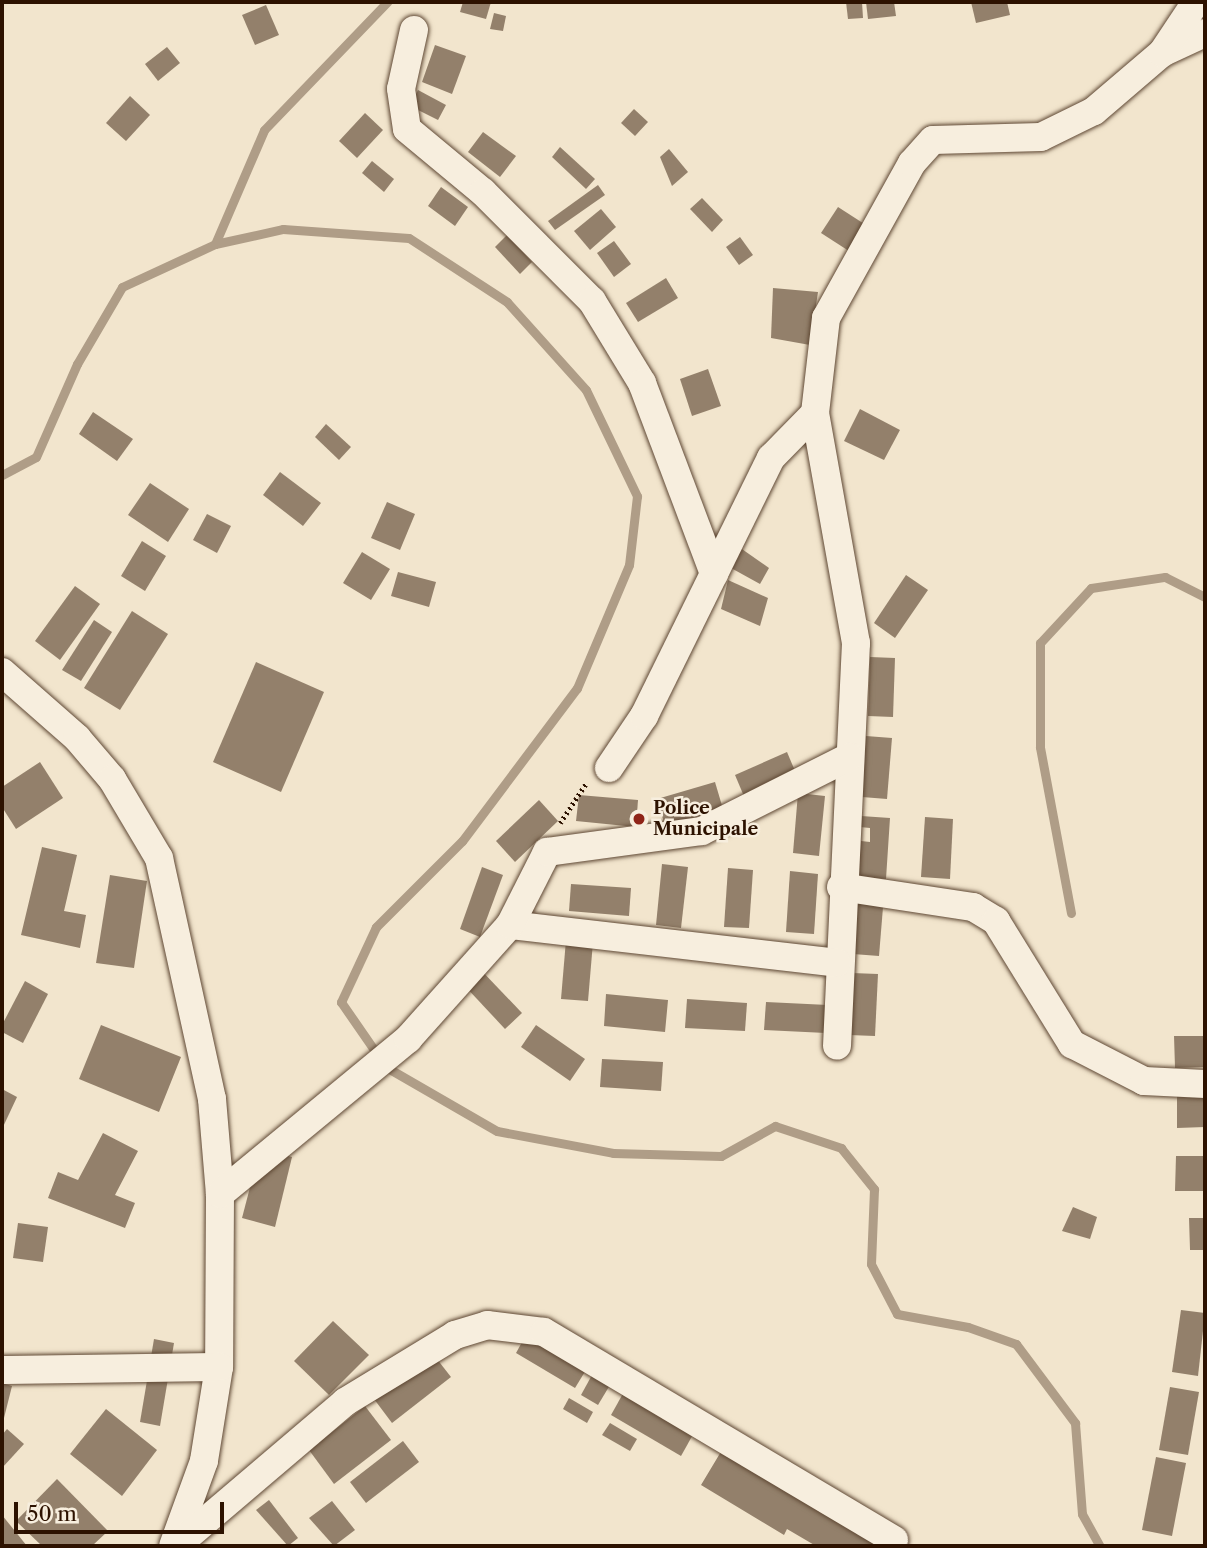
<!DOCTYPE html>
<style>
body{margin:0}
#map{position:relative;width:1207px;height:1548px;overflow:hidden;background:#f2e5cd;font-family:"Libre Caslon Text",serif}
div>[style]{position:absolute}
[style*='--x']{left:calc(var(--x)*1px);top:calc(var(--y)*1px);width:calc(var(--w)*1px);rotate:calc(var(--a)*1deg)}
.stream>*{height:9px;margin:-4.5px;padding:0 4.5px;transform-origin:4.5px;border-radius:4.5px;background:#af9d87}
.building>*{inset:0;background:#93806b}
.path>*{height:4.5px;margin-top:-2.25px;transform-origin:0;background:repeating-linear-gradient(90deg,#2d1200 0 2px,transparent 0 5.5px)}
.roads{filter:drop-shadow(0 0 2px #5e4733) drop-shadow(0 0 2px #5e4733)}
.minor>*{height:28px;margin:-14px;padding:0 14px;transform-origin:14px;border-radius:14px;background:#f7eede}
.dots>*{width:19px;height:19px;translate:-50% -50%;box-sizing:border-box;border:4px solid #f7eede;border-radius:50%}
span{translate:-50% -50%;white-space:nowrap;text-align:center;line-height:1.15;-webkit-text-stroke:5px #f7eede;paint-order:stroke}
.poi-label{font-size:18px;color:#2d1200;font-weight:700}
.left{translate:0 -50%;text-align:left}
.frame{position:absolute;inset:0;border:4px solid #2d1200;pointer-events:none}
.scale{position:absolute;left:14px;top:1502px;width:210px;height:32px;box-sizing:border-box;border:4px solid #2d1200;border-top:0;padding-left:9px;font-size:21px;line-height:24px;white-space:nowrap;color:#2d1200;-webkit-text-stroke:5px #f7eede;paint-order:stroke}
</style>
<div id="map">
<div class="stream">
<div style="--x:215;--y:244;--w:124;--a:-66.7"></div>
<div style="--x:264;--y:130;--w:178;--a:-46.1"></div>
<div style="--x:2;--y:475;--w:38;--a:-28"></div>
<div style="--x:36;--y:457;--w:102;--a:-66.2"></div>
<div style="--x:77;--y:364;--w:89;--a:-59.7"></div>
<div style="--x:122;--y:287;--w:102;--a:-24.8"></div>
<div style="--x:215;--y:244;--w:70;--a:-12.4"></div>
<div style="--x:283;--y:229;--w:126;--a:4.1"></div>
<div style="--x:409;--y:238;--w:117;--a:33.1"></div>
<div style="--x:507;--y:302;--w:118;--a:48.1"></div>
<div style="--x:586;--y:390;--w:118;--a:64.3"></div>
<div style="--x:637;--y:496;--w:69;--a:96.6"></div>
<div style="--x:629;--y:565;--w:134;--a:112.9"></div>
<div style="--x:577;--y:688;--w:191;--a:126.9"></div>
<div style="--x:462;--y:841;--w:122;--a:135"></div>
<div style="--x:376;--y:927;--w:83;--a:115"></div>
<div style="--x:341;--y:1002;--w:79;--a:55.3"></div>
<div style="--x:386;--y:1067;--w:128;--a:30"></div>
<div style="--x:497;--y:1131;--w:118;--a:10.7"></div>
<div style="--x:613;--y:1153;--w:108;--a:1.6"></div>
<div style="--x:721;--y:1156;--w:62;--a:-29.1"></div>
<div style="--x:775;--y:1126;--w:70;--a:18.4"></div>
<div style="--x:841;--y:1148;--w:53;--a:51.2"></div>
<div style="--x:874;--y:1189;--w:75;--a:92.3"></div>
<div style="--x:871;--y:1264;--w:56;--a:62.5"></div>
<div style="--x:897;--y:1314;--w:72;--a:10.4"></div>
<div style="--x:968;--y:1327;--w:51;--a:19.5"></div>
<div style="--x:1016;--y:1344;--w:99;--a:53.2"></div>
<div style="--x:1075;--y:1423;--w:91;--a:85.6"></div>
<div style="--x:1082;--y:1514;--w:37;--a:61"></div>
<div style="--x:1071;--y:913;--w:169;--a:-100.6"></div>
<div style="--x:1040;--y:747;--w:104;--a:-90"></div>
<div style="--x:1040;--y:643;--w:75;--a:-47.2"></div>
<div style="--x:1091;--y:588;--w:75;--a:-8.5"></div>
<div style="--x:1165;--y:577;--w:45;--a:26.6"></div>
</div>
<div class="building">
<div style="clip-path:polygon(463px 2px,491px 2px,486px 19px,460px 12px)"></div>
<div style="clip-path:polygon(846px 2px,862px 2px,863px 18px,848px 19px)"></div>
<div style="clip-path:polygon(866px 2px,894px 2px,896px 16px,868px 19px)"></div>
<div style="clip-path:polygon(971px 2px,1007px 2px,1010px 15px,976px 23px)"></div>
<div style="clip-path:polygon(266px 5px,279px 35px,255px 45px,242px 15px)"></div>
<div style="clip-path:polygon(494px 13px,506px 16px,503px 31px,490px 29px)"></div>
<div style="clip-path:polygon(435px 45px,466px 56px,452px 94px,422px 82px)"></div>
<div style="clip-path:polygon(167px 47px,180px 63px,158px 81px,145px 64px)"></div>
<div style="clip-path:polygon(418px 90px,446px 105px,438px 120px,410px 106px)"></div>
<div style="clip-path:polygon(130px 96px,150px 115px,126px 141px,106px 123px)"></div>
<div style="clip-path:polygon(634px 109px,648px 122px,635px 136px,621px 123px)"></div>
<div style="clip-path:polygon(365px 113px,383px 130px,357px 158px,339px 141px)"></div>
<div style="clip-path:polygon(483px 132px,516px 156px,500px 177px,468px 152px)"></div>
<div style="clip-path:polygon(560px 147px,595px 179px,586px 189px,552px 157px)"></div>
<div style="clip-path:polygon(669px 149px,688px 172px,672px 186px,660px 157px)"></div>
<div style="clip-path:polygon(372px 161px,394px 179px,384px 192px,362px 173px)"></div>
<div style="clip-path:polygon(598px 185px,605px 195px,555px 230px,548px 221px)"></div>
<div style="clip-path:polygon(441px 187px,468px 207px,455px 226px,428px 206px)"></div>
<div style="clip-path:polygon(702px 198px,723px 220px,712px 232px,690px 209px)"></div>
<div style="clip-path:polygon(838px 207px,869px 227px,852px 253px,821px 233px)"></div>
<div style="clip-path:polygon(601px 209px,616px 227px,590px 250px,574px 231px)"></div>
<div style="clip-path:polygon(507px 235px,532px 262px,520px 274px,495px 247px)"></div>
<div style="clip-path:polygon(740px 237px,753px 255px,739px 265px,726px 247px)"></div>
<div style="clip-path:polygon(614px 241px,631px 264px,614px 277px,597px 253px)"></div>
<div style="clip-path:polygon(666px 278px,678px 298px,638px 322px,626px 303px)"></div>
<div style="clip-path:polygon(773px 288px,818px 292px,810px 345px,771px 338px)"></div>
<div style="clip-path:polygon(708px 369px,721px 406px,692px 416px,680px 379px)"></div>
<div style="clip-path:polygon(860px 409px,900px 430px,884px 460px,844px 441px)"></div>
<div style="clip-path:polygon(93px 412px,133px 439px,117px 461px,79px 434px)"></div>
<div style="clip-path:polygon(326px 424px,351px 447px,339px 460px,315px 437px)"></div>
<div style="clip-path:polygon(280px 472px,321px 503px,303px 526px,263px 495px)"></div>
<div style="clip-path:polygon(150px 483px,189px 509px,168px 542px,128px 515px)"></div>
<div style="clip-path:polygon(387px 502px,415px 514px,400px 550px,371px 538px)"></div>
<div style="clip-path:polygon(207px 514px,231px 526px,217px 553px,193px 540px)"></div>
<div style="clip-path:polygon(142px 541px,166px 556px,145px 591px,121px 576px)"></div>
<div style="clip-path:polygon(739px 547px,769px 568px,760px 584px,731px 568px)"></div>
<div style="clip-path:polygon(362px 552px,390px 569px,371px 600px,343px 583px)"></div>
<div style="clip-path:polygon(398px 572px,436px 582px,429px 607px,391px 596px)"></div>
<div style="clip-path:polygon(906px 575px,928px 590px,895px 638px,874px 623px)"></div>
<div style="clip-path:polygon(728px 580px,768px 598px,760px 626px,721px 609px)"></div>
<div style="clip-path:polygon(75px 586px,100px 604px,60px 660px,35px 641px)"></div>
<div style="clip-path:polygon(132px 611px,168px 634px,120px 710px,84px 688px)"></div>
<div style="clip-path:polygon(94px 620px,112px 632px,81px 681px,62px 670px)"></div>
<div style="clip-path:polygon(870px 657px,895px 658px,893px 717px,868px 716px)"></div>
<div style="clip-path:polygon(256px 662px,324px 692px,281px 792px,213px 762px)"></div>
<div style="clip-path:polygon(866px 736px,892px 738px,887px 799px,862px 797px)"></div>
<div style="clip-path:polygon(787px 752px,798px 778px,746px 801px,735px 775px)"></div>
<div style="clip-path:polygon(40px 762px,63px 798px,16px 829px,2px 807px,2px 787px)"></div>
<div style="clip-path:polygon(715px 782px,723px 809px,665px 826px,657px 799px)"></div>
<div style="clip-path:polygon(798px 793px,825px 796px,819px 856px,793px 853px)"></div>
<div style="clip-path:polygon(579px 795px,638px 800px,636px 827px,576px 821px)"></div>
<div style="clip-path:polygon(539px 800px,558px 821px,515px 862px,496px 841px)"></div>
<div style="clip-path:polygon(861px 816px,890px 818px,886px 879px,858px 877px,861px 841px,870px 842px,870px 828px,860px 827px)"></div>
<div style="clip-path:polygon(925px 817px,953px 819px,950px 879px,921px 877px)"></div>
<div style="clip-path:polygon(42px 847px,77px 855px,64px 911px,86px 915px,80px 948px,21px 935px)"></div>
<div style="clip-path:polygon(662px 864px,688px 867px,681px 928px,656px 925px)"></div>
<div style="clip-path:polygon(482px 867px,503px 875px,480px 937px,460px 929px)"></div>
<div style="clip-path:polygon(728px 868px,753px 870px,749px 928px,724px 927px)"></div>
<div style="clip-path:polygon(790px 871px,818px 874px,814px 934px,786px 932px)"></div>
<div style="clip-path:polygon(110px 875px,147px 881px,134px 968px,96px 963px)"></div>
<div style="clip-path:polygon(571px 884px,631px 888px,629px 916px,569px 911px)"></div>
<div style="clip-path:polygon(858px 893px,884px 895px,879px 956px,853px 954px)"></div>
<div style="clip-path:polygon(566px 940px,593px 942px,588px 1001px,561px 999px)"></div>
<div style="clip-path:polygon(479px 968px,522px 1013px,505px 1029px,463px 984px)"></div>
<div style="clip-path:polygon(852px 973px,878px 974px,875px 1036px,849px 1035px)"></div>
<div style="clip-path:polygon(25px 981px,48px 994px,23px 1043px,2px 1032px,2px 1025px)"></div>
<div style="clip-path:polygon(606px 994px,668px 1000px,665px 1032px,604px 1026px)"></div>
<div style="clip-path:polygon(687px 999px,747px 1003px,745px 1031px,685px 1028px)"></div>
<div style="clip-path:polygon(766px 1002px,828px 1005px,826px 1033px,764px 1030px)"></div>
<div style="clip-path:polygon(101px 1025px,181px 1057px,159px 1112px,79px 1079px)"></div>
<div style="clip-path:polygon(536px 1025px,585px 1059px,570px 1081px,521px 1047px)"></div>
<div style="clip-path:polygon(1174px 1036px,1205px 1036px,1205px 1067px,1175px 1068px)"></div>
<div style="clip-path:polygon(602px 1059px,663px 1062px,661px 1091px,600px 1087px)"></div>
<div style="clip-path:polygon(2px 1089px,17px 1097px,2px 1129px)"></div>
<div style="clip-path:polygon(1205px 1095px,1205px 1127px,1177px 1128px,1177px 1096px)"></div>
<div style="clip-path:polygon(103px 1133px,138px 1151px,115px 1195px,135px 1203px,125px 1228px,48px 1198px,58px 1172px,78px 1180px)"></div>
<div style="clip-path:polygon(260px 1149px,292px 1157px,275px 1227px,242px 1218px)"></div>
<div style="clip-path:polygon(1176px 1156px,1205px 1156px,1205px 1191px,1175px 1191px)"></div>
<div style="clip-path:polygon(1073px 1207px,1097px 1217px,1090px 1239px,1062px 1231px)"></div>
<div style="clip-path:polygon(1189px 1218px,1205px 1218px,1205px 1250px,1190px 1250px)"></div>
<div style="clip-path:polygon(18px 1223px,48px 1227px,43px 1262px,13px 1258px)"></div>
<div style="clip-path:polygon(1181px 1310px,1205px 1313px,1198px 1376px,1172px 1372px)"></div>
<div style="clip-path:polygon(333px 1321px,369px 1355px,329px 1395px,294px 1361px)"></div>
<div style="clip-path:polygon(526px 1335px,586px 1370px,575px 1388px,516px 1353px)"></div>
<div style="clip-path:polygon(154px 1339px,174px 1343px,160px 1426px,140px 1422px)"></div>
<div style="clip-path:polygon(433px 1354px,451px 1377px,392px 1423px,374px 1399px)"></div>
<div style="clip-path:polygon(592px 1375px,610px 1385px,598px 1405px,581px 1395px)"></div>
<div style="clip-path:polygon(2px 1383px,12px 1386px,3px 1422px,2px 1422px)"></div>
<div style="clip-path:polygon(1170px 1387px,1199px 1392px,1188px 1455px,1159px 1450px)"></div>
<div style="clip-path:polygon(625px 1390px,695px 1431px,681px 1456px,611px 1415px)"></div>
<div style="clip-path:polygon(569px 1398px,593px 1412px,587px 1423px,563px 1409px)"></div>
<div style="clip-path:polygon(365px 1406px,391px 1440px,334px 1484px,309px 1450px)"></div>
<div style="clip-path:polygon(106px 1409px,157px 1450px,122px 1496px,70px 1454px)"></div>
<div style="clip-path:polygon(610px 1423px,637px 1439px,630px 1451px,602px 1435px)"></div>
<div style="clip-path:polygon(7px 1429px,24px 1444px,2px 1468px,2px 1435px)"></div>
<div style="clip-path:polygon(403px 1441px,419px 1462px,366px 1503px,350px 1482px)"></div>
<div style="clip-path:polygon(722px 1450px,885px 1546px,816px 1546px,787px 1529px,784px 1535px,701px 1485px)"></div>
<div style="clip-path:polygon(1156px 1457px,1186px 1463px,1172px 1536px,1142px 1530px)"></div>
<div style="clip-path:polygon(57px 1479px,108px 1531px,92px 1546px,42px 1546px,16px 1521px)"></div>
<div style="clip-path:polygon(269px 1500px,298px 1538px,288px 1546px,256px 1510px)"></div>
<div style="clip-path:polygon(332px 1501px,355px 1530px,334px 1546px,309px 1518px)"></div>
<div style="clip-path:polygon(2px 1515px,27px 1546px,2px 1546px)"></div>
</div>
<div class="path">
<div style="--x:560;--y:823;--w:49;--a:-56.6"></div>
</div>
<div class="roads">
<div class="minor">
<div style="--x:414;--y:30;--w:60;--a:102.4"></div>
<div style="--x:401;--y:89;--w:40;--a:81.5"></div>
<div style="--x:407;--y:129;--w:99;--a:39.7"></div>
<div style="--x:483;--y:192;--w:154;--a:45"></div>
<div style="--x:592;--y:301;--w:96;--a:58.6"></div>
<div style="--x:642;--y:383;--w:204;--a:69.3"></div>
<div style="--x:1164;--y:52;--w:45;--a:-24.9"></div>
<div style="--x:815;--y:413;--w:234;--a:79.9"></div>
<div style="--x:856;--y:643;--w:403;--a:92.7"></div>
<div style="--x:2;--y:672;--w:100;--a:41.3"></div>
<div style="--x:77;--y:738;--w:54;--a:49.5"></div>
<div style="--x:112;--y:779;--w:92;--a:59.3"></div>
<div style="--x:159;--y:858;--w:247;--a:77.6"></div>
<div style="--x:212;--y:1099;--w:95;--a:85.2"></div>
<div style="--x:220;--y:1194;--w:173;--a:90.3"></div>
<div style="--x:219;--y:1367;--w:95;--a:99.1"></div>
<div style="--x:204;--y:1461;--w:90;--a:110"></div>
<div style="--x:609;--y:768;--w:63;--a:-56.1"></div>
<div style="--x:644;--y:716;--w:288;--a:-63.8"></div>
<div style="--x:771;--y:458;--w:63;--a:-45.6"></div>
<div style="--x:815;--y:413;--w:96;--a:-83.4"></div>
<div style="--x:826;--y:318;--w:177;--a:-61"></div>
<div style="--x:912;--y:163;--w:31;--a:-48"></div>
<div style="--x:933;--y:140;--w:108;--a:-1.6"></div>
<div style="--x:1041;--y:137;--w:59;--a:-26.1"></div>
<div style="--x:1094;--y:111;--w:89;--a:-40.5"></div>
<div style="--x:1162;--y:53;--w:61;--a:-56.3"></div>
<div style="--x:841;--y:887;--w:134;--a:8.6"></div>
<div style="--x:973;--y:907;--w:27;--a:31"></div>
<div style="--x:996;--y:921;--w:145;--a:58.3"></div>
<div style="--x:1072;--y:1044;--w:81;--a:27.2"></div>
<div style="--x:1144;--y:1081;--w:61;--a:2.8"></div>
<div style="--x:510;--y:925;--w:329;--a:6.6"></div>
<div style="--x:220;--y:1194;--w:244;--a:-39.5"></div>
<div style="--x:408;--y:1039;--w:153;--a:-48.2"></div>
<div style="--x:510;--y:925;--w:82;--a:-63.1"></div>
<div style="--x:547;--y:852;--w:156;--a:-7.7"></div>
<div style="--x:702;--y:831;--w:165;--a:-26.7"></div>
<div style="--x:2;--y:1370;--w:217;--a:-0.8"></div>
<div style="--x:176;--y:1546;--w:222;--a:-40.4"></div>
<div style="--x:345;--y:1402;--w:129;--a:-31.3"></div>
<div style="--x:455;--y:1335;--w:34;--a:-17"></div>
<div style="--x:487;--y:1325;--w:57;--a:7"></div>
<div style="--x:544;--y:1332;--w:407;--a:30.7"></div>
</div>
</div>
<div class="dots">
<div style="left:639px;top:819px;background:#8f2418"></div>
</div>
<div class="poi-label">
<span class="left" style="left:653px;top:819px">Police<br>Municipale</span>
</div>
<div class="frame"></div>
<div class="scale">50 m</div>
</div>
